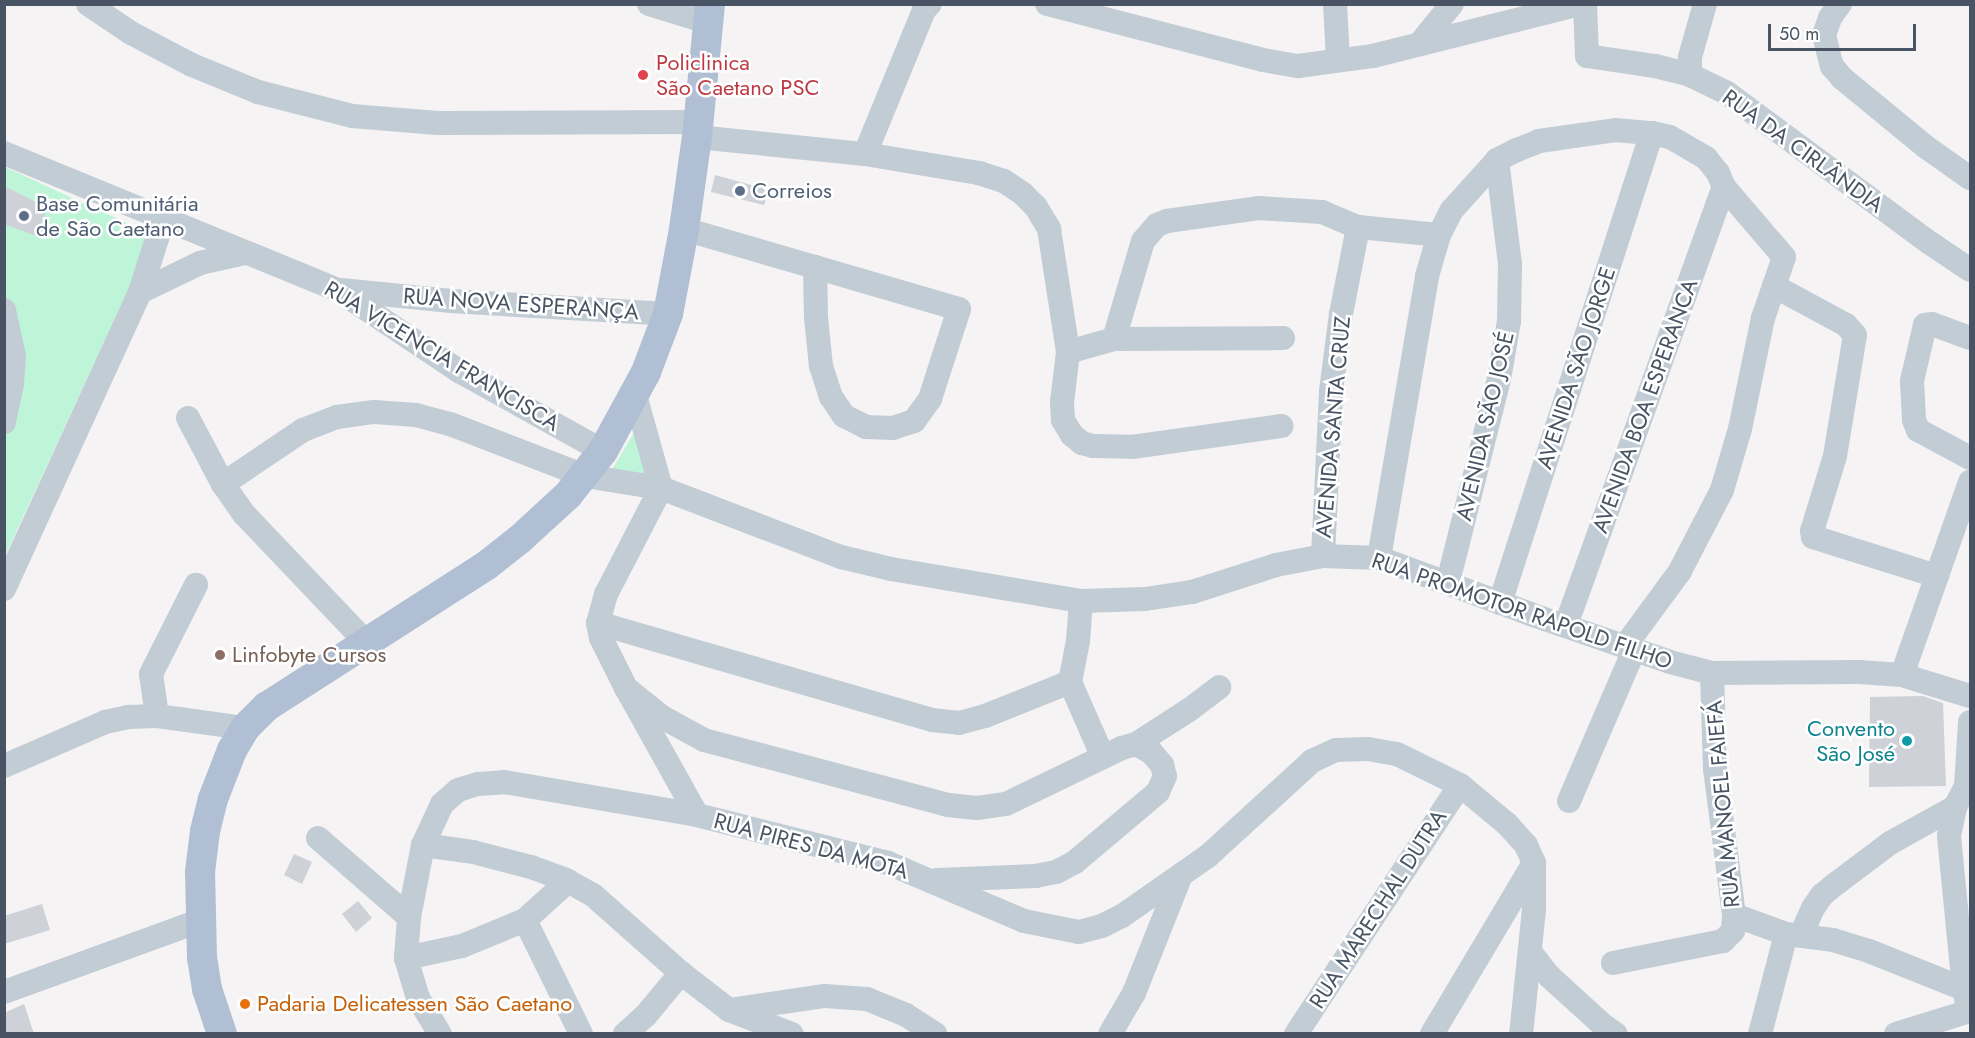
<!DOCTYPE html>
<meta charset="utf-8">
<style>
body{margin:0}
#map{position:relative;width:1975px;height:1038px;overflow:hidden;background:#f5f3f3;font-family:Jost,sans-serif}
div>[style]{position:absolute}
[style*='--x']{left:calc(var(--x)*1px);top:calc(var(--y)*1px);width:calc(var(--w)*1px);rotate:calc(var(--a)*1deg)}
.green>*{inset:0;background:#bef5d8}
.building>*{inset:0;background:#ced1d8}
.minor>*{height:24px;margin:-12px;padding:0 12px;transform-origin:12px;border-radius:12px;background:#c2ccd5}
.major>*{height:30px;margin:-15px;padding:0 15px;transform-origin:15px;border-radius:15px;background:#b0bfd4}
.dots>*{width:16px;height:16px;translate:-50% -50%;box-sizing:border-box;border:3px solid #fff;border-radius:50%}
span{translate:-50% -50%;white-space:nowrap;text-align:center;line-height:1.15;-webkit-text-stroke:5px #fff;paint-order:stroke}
.health-label{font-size:22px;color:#be3a42}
.left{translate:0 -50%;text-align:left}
.street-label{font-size:22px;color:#485463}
.service-label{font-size:22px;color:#4e5e75}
.education-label{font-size:22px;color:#785e54}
.culture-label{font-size:22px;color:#0d838f}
.right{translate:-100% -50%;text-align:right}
.food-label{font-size:22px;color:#c56008}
.frame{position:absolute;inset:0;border:6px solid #485463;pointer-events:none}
.scale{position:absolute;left:1768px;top:24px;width:148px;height:27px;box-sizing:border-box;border:3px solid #485463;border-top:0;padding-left:8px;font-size:18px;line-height:21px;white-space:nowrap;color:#485463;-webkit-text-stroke:4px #fff;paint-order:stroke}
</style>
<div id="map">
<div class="green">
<div style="clip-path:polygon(5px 167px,142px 230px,146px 251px,5px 556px,4px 434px,13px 398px,5px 300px)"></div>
<div style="clip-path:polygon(635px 431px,648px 471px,641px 479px,617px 474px,613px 468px)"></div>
</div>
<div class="building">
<div style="clip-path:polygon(715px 175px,769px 190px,764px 205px,711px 192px)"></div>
<div style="clip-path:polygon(4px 186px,48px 208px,36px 236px,4px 224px)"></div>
<div style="clip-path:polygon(1923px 696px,1943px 703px,1946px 786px,1869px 787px,1870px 697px)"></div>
<div style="clip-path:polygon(294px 854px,312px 862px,302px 884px,284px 875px)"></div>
<div style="clip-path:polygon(358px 901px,372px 918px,356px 932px,342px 914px)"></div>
<div style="clip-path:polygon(42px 904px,50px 930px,4px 944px,4px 916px)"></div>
<div style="clip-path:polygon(24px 1004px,34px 1034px,4px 1034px,4px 1013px)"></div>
</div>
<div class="minor">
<div style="--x:88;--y:4;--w:52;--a:34"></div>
<div style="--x:131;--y:33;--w:69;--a:27.7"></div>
<div style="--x:192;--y:65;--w:71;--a:22.2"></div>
<div style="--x:258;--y:92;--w:97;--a:14.3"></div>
<div style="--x:352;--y:116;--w:86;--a:4.7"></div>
<div style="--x:438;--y:123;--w:260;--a:-0.2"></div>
<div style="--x:649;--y:4;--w:61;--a:17.2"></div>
<div style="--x:1047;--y:4;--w:223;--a:14.5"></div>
<div style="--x:1263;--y:60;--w:36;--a:10"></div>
<div style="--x:1298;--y:66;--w:76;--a:-7.6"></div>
<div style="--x:1373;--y:56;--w:213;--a:-14.1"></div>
<div style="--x:1335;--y:4;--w:56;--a:86.9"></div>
<div style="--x:1585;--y:4;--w:52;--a:87.8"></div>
<div style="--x:1587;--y:56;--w:69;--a:8.4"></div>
<div style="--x:1655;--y:66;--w:36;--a:14"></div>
<div style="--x:1690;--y:75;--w:41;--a:25.9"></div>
<div style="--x:1727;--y:93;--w:252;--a:36.5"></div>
<div style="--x:1930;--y:243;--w:48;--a:34"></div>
<div style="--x:1840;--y:4;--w:17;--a:126"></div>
<div style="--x:1830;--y:18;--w:18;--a:109"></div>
<div style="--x:1824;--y:35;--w:32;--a:76"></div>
<div style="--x:1832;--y:66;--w:16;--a:50"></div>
<div style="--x:1842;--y:78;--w:109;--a:39.4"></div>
<div style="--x:1926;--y:147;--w:54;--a:35.2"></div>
<div style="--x:1421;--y:42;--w:49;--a:-50.8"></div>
<div style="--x:1690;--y:75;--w:18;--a:-90"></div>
<div style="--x:1690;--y:57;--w:55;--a:-74.2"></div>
<div style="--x:697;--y:137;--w:169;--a:5.8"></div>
<div style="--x:865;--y:154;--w:116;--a:9.5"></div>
<div style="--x:979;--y:173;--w:26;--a:18"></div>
<div style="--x:1004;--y:181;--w:23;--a:34"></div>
<div style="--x:1023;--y:194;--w:18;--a:45"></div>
<div style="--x:1036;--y:207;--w:26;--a:59"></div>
<div style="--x:1049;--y:229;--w:124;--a:81.2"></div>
<div style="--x:1068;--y:352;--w:50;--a:96.8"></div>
<div style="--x:1062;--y:402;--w:18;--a:87"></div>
<div style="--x:1063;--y:420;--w:17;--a:59"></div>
<div style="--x:1072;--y:435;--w:13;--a:39"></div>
<div style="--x:1082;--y:443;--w:11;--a:15"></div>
<div style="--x:1093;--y:446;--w:39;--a:1"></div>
<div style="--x:1132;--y:447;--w:151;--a:-8"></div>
<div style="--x:4;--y:153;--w:361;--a:22.3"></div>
<div style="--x:338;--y:290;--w:146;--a:33.8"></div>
<div style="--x:459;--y:371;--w:165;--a:29.1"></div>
<div style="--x:865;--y:154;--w:156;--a:-67.7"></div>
<div style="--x:924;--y:10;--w:8;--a:-45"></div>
<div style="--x:684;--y:229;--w:136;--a:16.2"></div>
<div style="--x:815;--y:267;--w:150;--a:16.3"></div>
<div style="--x:959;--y:309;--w:95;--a:107.9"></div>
<div style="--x:930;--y:399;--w:27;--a:126"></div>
<div style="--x:914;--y:421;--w:22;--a:162"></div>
<div style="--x:893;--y:428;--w:27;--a:-178"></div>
<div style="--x:866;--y:427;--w:25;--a:-153"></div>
<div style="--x:844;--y:416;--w:23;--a:-124"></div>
<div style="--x:831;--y:397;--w:33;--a:-108"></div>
<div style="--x:821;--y:366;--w:48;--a:-95.9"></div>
<div style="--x:816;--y:318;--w:51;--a:-91.1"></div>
<div style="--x:341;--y:290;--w:111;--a:5.7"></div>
<div style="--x:451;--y:301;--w:217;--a:3.4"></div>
<div style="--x:140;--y:292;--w:67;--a:-25.8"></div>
<div style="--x:200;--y:263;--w:46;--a:-12.5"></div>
<div style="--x:4;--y:310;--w:47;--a:77.7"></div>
<div style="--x:14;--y:356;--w:28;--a:94"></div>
<div style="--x:12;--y:384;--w:39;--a:102"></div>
<div style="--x:1970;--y:338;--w:40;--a:-159.8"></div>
<div style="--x:1932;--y:324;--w:7;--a:172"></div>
<div style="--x:1925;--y:325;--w:57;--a:103.1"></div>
<div style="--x:1912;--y:381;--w:39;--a:87"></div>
<div style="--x:1914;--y:420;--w:11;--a:68"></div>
<div style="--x:1918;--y:430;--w:59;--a:28.3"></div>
<div style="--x:1114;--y:339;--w:102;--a:-73.5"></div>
<div style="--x:1143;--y:241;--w:21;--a:-49"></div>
<div style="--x:1157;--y:225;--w:11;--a:-22"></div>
<div style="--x:1167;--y:221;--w:92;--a:-8.1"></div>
<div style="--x:1258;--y:208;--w:64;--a:3.6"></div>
<div style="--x:1322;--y:212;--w:39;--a:23"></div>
<div style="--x:1358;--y:227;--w:81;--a:5.6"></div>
<div style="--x:1068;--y:352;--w:48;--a:-15.8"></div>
<div style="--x:1114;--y:339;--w:169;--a:-0.3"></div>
<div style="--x:635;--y:395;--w:97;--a:74.4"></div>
<div style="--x:188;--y:418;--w:75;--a:62.1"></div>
<div style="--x:223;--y:484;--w:37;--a:55"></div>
<div style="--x:244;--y:514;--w:177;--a:46.4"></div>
<div style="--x:223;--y:484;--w:97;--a:-34"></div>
<div style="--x:303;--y:430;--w:36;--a:-21"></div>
<div style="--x:337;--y:417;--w:37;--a:-8"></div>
<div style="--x:374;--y:412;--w:42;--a:4.1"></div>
<div style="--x:416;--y:415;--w:35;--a:15"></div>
<div style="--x:450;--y:424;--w:145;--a:21.1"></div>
<div style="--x:585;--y:476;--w:77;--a:9"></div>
<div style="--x:661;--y:488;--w:193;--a:21"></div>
<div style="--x:841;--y:557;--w:51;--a:13.5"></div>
<div style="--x:891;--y:569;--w:193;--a:9.6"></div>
<div style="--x:1081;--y:601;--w:64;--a:-1.8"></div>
<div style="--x:1145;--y:599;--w:48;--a:-8.5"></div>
<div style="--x:1192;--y:592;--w:88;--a:-17.8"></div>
<div style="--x:1276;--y:565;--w:48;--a:-10.8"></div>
<div style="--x:1323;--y:556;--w:56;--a:2"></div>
<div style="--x:1379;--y:558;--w:161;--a:20.3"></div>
<div style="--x:1530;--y:614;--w:148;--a:18.9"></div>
<div style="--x:1670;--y:662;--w:43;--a:14.7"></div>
<div style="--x:1712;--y:673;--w:147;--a:-0.4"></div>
<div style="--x:1859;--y:672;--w:43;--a:4"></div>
<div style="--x:1902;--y:675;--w:71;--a:17.2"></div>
<div style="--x:661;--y:488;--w:119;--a:117.4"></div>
<div style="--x:606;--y:594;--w:30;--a:105"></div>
<div style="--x:598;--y:623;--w:15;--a:79"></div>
<div style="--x:601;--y:638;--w:56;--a:63.4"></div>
<div style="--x:626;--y:688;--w:145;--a:60.8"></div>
<div style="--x:1323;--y:556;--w:165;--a:-87.2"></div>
<div style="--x:1331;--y:391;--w:78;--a:-82.6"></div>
<div style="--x:1341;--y:314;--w:89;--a:-78.9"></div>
<div style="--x:1379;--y:558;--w:286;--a:-80.3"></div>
<div style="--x:1427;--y:276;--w:43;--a:-73.7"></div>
<div style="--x:1439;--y:235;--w:28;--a:-63"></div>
<div style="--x:1452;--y:210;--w:67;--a:-48"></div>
<div style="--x:1497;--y:160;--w:22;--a:-27"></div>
<div style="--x:1517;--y:150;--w:24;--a:-22"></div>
<div style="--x:1539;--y:141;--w:77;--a:-8.2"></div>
<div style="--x:1615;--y:130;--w:37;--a:5"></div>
<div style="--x:1652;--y:133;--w:18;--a:13"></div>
<div style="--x:1670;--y:137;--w:42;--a:30.3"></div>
<div style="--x:1706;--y:158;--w:19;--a:51"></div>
<div style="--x:1718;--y:173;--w:15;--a:67"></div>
<div style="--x:1724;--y:187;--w:92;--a:49.4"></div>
<div style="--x:1784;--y:257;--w:31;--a:109"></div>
<div style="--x:1774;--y:286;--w:82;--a:28.4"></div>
<div style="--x:1846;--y:325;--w:13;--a:48"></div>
<div style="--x:1855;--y:335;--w:123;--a:99.4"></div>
<div style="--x:1835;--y:456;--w:78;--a:107"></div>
<div style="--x:1812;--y:531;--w:6;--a:81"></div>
<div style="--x:1813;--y:537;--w:130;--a:17.5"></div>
<div style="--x:1448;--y:582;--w:209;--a:-75.9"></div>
<div style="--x:1499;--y:379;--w:59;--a:-80.2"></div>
<div style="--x:1509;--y:321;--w:57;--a:-89"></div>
<div style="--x:1510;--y:264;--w:105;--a:-97.1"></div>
<div style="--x:4;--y:589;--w:327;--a:-65.4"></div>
<div style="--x:140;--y:292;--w:76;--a:-72.3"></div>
<div style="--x:1081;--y:601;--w:40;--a:94.3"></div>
<div style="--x:1078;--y:641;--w:42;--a:101"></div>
<div style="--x:1070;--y:682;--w:82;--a:66.3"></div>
<div style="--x:1500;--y:603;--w:494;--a:-72.1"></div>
<div style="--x:598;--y:623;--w:348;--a:16.2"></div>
<div style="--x:932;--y:720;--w:27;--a:6"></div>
<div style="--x:959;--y:723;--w:27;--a:-15"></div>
<div style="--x:985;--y:716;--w:92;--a:-21.8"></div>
<div style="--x:1566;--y:625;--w:466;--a:-70.2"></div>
<div style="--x:1625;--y:646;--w:93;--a:-53.7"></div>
<div style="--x:1680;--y:571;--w:91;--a:-62.6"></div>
<div style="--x:1722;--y:490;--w:64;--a:-73.6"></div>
<div style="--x:1740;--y:429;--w:113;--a:-78.3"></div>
<div style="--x:1763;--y:318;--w:34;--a:-71"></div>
<div style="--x:1902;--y:675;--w:205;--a:-70.6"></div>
<div style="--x:626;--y:688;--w:46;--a:38.9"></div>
<div style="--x:662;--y:717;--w:48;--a:28.7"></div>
<div style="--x:704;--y:740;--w:253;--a:14.9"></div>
<div style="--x:948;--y:805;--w:29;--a:6"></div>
<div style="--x:977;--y:808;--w:29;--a:-8"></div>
<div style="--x:1006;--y:804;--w:129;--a:-25.8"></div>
<div style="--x:1122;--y:748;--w:15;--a:-16"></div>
<div style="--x:1136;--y:744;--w:18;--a:29"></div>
<div style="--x:1152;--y:753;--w:16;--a:50"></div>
<div style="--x:1162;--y:765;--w:11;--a:75"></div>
<div style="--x:1165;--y:776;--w:17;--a:114"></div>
<div style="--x:1158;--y:792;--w:109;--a:139.9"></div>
<div style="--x:1075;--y:862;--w:21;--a:152"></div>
<div style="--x:1056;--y:872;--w:20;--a:169"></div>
<div style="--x:1036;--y:876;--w:99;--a:177.7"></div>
<div style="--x:157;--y:716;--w:42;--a:-98.1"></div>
<div style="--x:151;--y:674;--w:100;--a:-63.2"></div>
<div style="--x:1136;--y:744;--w:63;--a:-32.7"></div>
<div style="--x:1189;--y:710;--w:38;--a:-37"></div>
<div style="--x:4;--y:766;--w:110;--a:-23.5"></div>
<div style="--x:105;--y:722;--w:24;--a:-12"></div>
<div style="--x:128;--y:717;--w:29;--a:-2"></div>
<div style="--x:157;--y:716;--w:89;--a:7.8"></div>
<div style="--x:1569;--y:801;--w:164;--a:-66.7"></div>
<div style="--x:318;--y:838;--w:121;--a:41"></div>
<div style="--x:423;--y:845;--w:50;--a:8"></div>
<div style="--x:473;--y:852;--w:60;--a:14.5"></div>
<div style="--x:531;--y:867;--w:35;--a:20"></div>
<div style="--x:564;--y:879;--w:33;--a:29"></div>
<div style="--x:593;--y:895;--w:118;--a:41.6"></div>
<div style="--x:681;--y:973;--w:61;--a:37.6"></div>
<div style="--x:729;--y:1010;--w:67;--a:20.9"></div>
<div style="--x:1734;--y:915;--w:55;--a:20.1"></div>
<div style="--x:1786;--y:934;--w:47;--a:7.3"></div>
<div style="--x:1833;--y:940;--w:38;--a:17"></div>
<div style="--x:1869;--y:951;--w:102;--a:21.8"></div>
<div style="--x:525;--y:920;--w:127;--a:63.8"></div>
<div style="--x:1801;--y:935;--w:30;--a:-66"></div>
<div style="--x:1813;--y:908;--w:16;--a:-55"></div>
<div style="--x:1822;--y:895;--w:19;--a:-39"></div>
<div style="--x:1837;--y:883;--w:66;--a:-37"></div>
<div style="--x:1890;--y:843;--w:74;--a:-29"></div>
<div style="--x:1531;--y:953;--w:29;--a:52"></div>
<div style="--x:1549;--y:976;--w:74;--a:42.3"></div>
<div style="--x:1604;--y:1026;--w:14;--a:34"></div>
<div style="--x:406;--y:958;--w:57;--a:-12.1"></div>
<div style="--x:462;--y:946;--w:68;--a:-22.4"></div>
<div style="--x:525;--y:920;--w:58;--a:-42.2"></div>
<div style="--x:1613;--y:963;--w:112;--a:-11.3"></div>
<div style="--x:1723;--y:941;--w:14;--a:-45"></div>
<div style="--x:1733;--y:931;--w:16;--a:-86"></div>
<div style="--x:1734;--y:915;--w:147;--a:-97.4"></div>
<div style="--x:1715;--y:769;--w:96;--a:-91.8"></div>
<div style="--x:4;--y:992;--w:208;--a:-20"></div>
<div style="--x:729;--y:1010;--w:97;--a:-8.3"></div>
<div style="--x:825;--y:996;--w:42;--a:4.1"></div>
<div style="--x:867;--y:999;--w:42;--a:22.3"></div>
<div style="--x:906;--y:1015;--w:35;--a:33"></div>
<div style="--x:1969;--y:1011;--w:23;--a:-103"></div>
<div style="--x:1964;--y:989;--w:154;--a:-95.6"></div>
<div style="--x:1949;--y:836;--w:30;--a:-78"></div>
<div style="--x:1955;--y:807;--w:24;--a:-62"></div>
<div style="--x:1966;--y:786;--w:64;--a:-86.4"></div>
<div style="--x:440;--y:1034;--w:42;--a:-121.4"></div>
<div style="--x:418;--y:998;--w:42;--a:-106.7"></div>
<div style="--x:406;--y:958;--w:41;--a:-85.8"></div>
<div style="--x:409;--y:917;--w:73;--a:-79"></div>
<div style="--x:423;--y:845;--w:45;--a:-65.1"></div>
<div style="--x:442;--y:804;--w:21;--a:-41"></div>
<div style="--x:458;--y:790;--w:21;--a:-17"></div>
<div style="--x:478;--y:784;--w:26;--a:-4"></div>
<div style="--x:504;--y:782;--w:196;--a:9.7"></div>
<div style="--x:697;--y:815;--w:197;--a:14.1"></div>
<div style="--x:888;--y:863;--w:148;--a:23.1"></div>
<div style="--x:1024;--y:921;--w:56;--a:11.3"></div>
<div style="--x:1079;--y:932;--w:24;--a:-15"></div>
<div style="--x:1102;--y:926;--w:22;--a:-27"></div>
<div style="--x:1122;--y:916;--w:105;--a:-34.9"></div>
<div style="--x:1208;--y:856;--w:141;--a:-42.4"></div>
<div style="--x:1312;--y:761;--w:26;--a:-25"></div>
<div style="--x:1336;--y:750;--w:32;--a:-2"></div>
<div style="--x:1368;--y:749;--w:29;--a:10"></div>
<div style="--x:1397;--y:754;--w:70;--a:26.2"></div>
<div style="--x:1460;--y:785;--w:61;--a:39.7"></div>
<div style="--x:1507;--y:824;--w:28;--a:48"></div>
<div style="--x:1526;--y:845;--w:20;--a:66"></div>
<div style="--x:1534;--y:863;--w:46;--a:90"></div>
<div style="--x:1534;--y:909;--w:126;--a:95.9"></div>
<div style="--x:625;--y:1034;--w:28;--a:-42"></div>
<div style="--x:646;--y:1015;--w:55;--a:-50.2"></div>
<div style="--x:1110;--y:1034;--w:48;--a:-59.7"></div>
<div style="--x:1134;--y:993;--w:127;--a:-68.3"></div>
<div style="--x:1296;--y:1034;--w:298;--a:-56.6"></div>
<div style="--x:1432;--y:1034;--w:199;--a:-59.2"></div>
<div style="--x:1760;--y:1034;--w:103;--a:-75.4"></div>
<div style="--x:1896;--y:1034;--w:77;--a:-17.3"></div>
</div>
<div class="major">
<div style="--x:222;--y:1034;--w:47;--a:-108.4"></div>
<div style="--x:207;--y:989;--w:31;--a:-99"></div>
<div style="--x:202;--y:958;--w:86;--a:-91.3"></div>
<div style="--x:200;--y:872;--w:41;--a:-83"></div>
<div style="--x:205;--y:831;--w:33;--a:-76"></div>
<div style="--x:213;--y:799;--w:53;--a:-68.8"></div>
<div style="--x:232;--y:750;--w:26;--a:-59"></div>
<div style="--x:245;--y:728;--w:30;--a:-45"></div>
<div style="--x:266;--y:707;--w:263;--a:-32.7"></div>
<div style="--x:487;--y:565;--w:42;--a:-38.2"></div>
<div style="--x:520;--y:539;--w:65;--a:-42.5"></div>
<div style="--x:568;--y:495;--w:56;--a:-51.5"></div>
<div style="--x:603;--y:451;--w:90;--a:-61.4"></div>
<div style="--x:646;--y:372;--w:62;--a:-69.2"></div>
<div style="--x:668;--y:314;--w:86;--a:-79.3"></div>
<div style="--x:684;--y:229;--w:93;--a:-82"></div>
<div style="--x:697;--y:137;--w:134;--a:-84.4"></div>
</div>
<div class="dots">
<div style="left:643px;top:75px;background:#e0444e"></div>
<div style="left:740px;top:191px;background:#5c6f8a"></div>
<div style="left:24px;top:216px;background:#5c6f8a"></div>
<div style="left:220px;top:655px;background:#8d6e63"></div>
<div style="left:1907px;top:741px;background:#0f9aa8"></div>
<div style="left:245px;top:1004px;background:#e8710a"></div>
</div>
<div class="health-label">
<span class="left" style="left:656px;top:75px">Policlinica<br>São Caetano PSC</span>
</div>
<div class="street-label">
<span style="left:1803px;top:151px;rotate:36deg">RUA DA CIRLÂNDIA</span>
<span style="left:521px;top:304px;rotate:4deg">RUA NOVA ESPERANÇA</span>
<span style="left:442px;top:356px;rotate:31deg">RUA VICENCIA FRANCISCA</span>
<span style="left:1576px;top:368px;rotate:-72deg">AVENIDA SÃO JORGE</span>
<span style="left:1645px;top:406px;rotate:-70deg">AVENIDA BOA ESPERANCA</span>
<span style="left:1485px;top:426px;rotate:-77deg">AVENIDA SÃO JOSÉ</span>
<span style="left:1333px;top:427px;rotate:-85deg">AVENIDA SANTA CRUZ</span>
<span style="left:1522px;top:611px;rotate:19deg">RUA PROMOTOR RAPOLD FILHO</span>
<span style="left:1723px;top:804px;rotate:-95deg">RUA MANOEL FAIEFÁ</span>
<span style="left:811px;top:846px;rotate:15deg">RUA PIRES DA MOTA</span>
<span style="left:1378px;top:909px;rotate:-57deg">RUA MARECHAL DUTRA</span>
</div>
<div class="service-label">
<span class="left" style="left:752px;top:191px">Correios</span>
<span class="left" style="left:36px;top:216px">Base Comunitária<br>de São Caetano</span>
</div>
<div class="education-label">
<span class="left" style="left:232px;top:655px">Linfobyte Cursos</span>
</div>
<div class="culture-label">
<span class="right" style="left:1895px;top:741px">Convento<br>São José</span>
</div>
<div class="food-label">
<span class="left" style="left:257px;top:1004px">Padaria Delicatessen São Caetano</span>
</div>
<div class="frame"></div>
<div class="scale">50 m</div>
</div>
